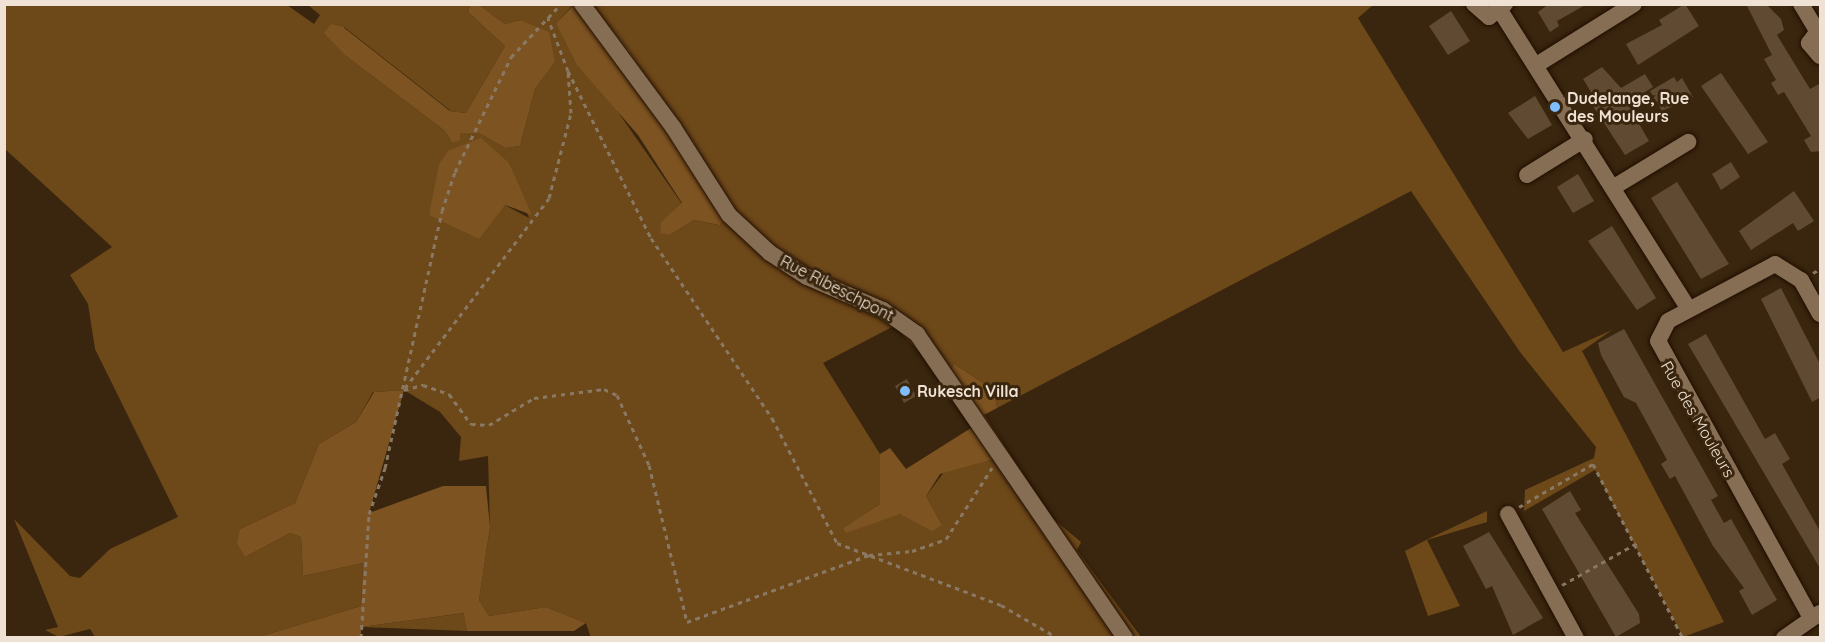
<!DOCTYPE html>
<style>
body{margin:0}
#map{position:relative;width:1825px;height:642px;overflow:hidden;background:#3a260e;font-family:Quicksand,sans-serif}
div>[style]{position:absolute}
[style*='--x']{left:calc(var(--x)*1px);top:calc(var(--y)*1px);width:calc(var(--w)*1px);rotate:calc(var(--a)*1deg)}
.green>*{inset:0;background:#6d4819}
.forest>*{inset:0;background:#7d5421}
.building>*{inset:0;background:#604a32}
.path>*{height:3px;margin-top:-1.5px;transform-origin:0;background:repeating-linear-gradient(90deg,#897864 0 4.5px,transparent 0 9px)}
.roads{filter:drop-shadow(0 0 2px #210e00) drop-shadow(0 0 2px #210e00)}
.minor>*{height:16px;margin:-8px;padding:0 8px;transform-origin:8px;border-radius:8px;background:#866e55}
.dots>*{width:16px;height:16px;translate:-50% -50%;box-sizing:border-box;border:3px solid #3a260e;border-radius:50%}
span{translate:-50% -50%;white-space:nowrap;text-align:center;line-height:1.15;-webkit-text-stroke:6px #3a260e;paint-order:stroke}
.poi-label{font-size:16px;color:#efe1d3;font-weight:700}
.left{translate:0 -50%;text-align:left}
.street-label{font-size:16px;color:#efe1d3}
.frame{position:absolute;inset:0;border:6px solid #efe1d3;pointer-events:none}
</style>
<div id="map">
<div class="green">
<div style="clip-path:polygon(evenodd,4px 5px,287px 5px,314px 24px,320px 15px,308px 5px,470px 5px,468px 12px,505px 46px,466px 113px,451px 111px,344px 27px,346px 56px,445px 131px,452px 143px,459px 133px,479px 133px,505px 148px,520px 146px,535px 89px,555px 62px,520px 20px,505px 24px,479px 5px,573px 5px,556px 23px,682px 204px,670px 235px,694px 220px,718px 225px,631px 53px,586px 5px,1373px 5px,1358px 18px,1563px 352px,1612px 330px,1582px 351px,1724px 622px,1683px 637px,1595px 470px,1524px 511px,1525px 490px,1594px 458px,1596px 447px,1520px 352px,1411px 191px,997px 408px,994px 390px,954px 364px,976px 419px,984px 414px,1051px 517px,1081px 542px,1077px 550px,1141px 637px,591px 638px,586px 623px,546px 607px,489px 616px,479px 600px,490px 527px,488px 456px,459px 461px,461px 437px,440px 412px,404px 390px,373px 392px,356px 422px,319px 444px,295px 503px,240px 529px,245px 557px,290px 533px,301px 537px,303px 576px,363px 563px,361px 606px,259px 637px,95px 637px,90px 629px,59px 637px,45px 630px,58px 627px,14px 519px,70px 576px,80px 578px,110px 549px,178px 517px,95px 349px,88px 304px,70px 275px,112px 247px,5px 149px,4px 5px,509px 163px,529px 218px,505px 205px,491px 216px,509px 163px,4px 5px,894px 326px,934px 366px,976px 430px,926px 496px,942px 525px,900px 514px,843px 528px,880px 504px,880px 454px,823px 363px,894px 326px)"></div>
<div style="clip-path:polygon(1487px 511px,1487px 522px,1427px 540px,1460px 606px,1428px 616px,1405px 551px,1426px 540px)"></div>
<div style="clip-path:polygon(465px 613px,467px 631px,361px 627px)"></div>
</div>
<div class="forest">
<div style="clip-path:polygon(470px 5px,479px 5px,505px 24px,520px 20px,549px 32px,555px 62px,535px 89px,520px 146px,505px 148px,479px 133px,460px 133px,460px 140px,452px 143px,445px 131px,346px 56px,324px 33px,331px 24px,343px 27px,450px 111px,466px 113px,505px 46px,468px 12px)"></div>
<div style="clip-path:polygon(574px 5px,594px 24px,611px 28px,631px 53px,729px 215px,719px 225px,694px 220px,670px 235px,660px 233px,661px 222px,682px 203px,638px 135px,577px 65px,556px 23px)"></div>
<div style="clip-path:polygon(481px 138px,509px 163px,532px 215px,505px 205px,479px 239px,429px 215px,439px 164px,449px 150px)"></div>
<div style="clip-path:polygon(954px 364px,994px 390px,997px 408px,976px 419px,949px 376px)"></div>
<div style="clip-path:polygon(404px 390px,369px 513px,443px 486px,486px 486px,490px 527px,479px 600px,489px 616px,546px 607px,586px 623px,574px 631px,467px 631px,464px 613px,361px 627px,361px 637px,259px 637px,361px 606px,363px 563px,303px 576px,301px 537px,290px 533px,245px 557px,237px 543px,240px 529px,295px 503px,319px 444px,356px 422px,374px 392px)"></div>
<div style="clip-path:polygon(971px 428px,993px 459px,940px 474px,926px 496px,942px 525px,932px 531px,900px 514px,846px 533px,843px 528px,880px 504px,880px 454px,890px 448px,906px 469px)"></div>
</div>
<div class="building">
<div style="clip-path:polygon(1549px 4px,1587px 4px,1557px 21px,1559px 26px,1550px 32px,1538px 12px)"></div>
<div style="clip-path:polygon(1685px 4px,1699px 26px,1638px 65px,1626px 44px,1662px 25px,1659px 20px)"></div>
<div style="clip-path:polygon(1746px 4px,1766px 4px,1781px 19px,1784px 30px,1777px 35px,1810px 89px,1821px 83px,1821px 151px,1811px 152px,1804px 140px,1811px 136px,1784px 92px,1778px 95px,1771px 83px,1776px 80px,1764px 59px,1772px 55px)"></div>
<div style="clip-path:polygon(1451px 11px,1470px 41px,1448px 55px,1429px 26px)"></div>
<div style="clip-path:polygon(1602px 67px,1621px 88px,1645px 74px,1653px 87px,1627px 103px,1649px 141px,1625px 155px,1589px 100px,1594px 97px,1583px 79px)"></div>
<div style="clip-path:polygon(1721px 73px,1768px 142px,1748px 154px,1701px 86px)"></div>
<div style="clip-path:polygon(1674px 77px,1677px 82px,1682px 78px,1693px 97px,1662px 111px,1650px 91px)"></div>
<div style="clip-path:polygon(1535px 96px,1552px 125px,1528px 139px,1508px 113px)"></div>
<div style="clip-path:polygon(1731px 162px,1740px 177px,1721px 190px,1712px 174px)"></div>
<div style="clip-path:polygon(1578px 174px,1594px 201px,1573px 213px,1557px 187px)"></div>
<div style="clip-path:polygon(1677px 182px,1729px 264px,1701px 279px,1651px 198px)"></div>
<div style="clip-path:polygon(1794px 191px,1814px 221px,1798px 231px,1793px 223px,1751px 250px,1739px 231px)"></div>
<div style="clip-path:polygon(1612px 226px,1656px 298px,1637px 310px,1588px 241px)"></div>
<div style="clip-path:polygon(1781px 288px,1821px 366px,1821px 397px,1812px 402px,1761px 299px)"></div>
<div style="clip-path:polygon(1624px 329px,1718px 496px,1711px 500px,1724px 523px,1731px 519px,1777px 600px,1752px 615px,1739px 591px,1744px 588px,1713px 546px,1675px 476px,1670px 479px,1661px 464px,1667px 460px,1647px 423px,1636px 403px,1624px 397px,1601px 355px,1598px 343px)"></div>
<div style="clip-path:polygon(1706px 334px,1765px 439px,1775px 433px,1790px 459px,1782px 464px,1821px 533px,1821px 570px,1688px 344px)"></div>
<div style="clip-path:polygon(907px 379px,916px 396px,904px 403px,895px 386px)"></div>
<div style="clip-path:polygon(1570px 491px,1581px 510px,1575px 513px,1639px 614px,1640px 623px,1616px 637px,1542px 509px)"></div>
<div style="clip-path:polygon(1489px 532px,1543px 618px,1513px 635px,1492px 586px,1486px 589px,1463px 546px)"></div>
</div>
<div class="path">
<div style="--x:568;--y:71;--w:186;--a:63.6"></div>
<div style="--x:651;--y:238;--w:217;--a:56.1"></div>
<div style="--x:772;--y:418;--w:141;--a:62.5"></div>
<div style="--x:837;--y:543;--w:175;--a:20.7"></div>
<div style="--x:1001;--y:605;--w:66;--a:30.1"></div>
<div style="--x:1813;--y:273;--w:8;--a:-30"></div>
<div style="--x:405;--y:388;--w:238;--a:-52.8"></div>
<div style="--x:549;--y:198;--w:88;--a:-75.5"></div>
<div style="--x:571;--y:113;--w:42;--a:-94.1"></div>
<div style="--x:568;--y:71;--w:57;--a:-110.7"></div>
<div style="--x:404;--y:390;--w:20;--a:-15"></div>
<div style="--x:423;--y:385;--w:28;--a:19"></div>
<div style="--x:449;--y:394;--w:37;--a:54"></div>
<div style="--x:471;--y:424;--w:18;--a:3"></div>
<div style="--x:489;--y:425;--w:52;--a:-31"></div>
<div style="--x:534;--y:398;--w:71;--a:-7.3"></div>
<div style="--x:604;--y:389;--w:14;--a:25"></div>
<div style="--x:617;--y:395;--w:77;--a:65.4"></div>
<div style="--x:649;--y:465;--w:162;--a:76.4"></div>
<div style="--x:687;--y:622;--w:194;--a:-20.2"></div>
<div style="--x:869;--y:555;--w:43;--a:-5.3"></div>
<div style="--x:912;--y:551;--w:36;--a:-19"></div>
<div style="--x:946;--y:539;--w:85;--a:-57.1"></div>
<div style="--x:1519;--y:507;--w:86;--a:-30.2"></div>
<div style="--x:1593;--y:464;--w:196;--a:62.7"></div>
<div style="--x:1562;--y:585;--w:86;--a:-29.2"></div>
<div style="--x:361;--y:638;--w:124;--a:-86.3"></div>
<div style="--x:369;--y:514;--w:49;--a:-70.8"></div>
<div style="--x:385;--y:468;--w:263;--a:-77.5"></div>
<div style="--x:442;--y:211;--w:41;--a:-71.6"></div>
<div style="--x:455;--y:172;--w:128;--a:-64"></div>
<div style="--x:511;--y:57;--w:73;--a:-46.7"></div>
</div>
<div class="roads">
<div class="minor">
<div style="--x:582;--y:4;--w:153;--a:53.5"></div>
<div style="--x:673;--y:127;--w:104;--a:57.5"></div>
<div style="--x:729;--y:215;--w:56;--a:42.8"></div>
<div style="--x:770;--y:253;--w:44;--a:33"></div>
<div style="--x:807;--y:277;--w:83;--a:23.5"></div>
<div style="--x:883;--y:310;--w:42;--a:35.2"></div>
<div style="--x:917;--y:334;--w:368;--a:55.6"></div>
<div style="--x:1474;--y:4;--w:20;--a:41"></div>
<div style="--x:1489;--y:17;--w:21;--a:-39"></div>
<div style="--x:1801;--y:4;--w:29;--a:59"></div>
<div style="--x:1501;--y:12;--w:352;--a:57.7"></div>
<div style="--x:1820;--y:28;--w:19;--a:126"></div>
<div style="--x:1809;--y:43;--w:17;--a:50"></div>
<div style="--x:1538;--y:64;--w:113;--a:-32"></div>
<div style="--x:1527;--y:175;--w:68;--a:-31.8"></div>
<div style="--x:1614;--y:187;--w:87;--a:-31.3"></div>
<div style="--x:1508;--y:514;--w:141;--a:61.3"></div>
<div style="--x:1811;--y:618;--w:316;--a:-118.9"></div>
<div style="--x:1658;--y:341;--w:22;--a:-63"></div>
<div style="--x:1668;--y:321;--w:121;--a:-28"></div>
<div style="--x:1775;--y:264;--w:31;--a:32"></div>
<div style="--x:1801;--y:280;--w:39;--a:61"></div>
<div style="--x:1784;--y:638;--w:44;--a:-34.8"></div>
</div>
</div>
<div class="dots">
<div style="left:1555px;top:107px;background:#7fbdfa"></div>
<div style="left:905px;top:391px;background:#7fbdfa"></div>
</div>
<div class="poi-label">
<span class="left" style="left:1567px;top:107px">Dudelange, Rue<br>des Mouleurs</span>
<span class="left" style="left:917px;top:391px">Rukesch Villa</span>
</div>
<div class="street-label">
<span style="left:837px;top:288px;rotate:27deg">Rue Ribeschpont</span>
<span style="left:1698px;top:419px;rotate:60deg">Rue des Mouleurs</span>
</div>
<div class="frame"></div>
</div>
